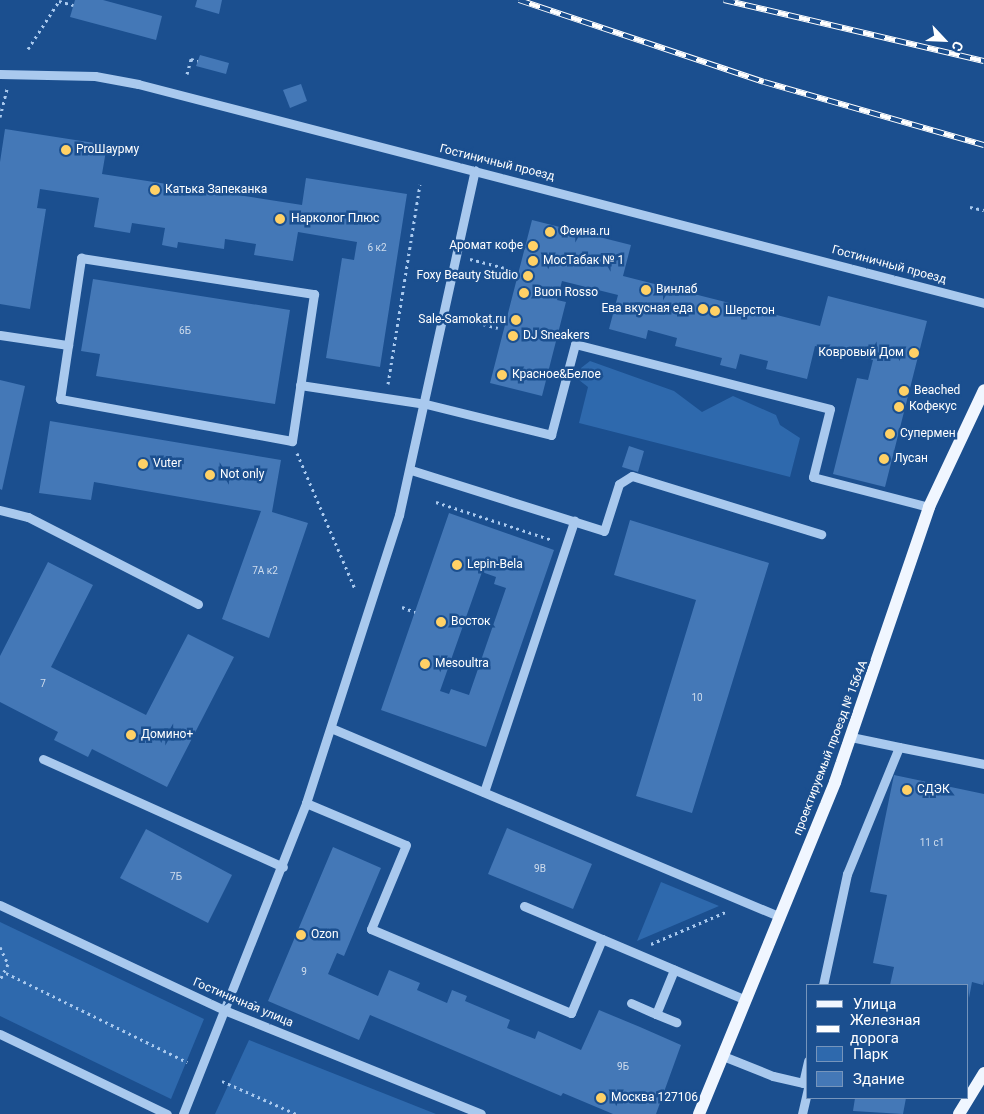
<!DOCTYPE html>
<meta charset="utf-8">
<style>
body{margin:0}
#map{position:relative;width:984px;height:1114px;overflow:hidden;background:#1b4f8f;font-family:Roboto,sans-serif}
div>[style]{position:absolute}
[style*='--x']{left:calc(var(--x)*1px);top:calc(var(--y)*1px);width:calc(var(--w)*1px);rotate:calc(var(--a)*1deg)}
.green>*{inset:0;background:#2e69ad}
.building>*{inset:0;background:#4478b7}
.path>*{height:3px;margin-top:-1.5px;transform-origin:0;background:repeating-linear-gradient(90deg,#a9c9ee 0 2.5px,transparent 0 6.5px)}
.minor>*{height:9px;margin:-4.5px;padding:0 4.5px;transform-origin:4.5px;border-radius:4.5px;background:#a9c9ee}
.major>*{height:12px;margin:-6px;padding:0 6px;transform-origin:6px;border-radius:6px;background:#f0f6ff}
.rail>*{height:5.5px;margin-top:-2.75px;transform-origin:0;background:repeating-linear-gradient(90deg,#1b4f8f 0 11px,#fff 0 22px);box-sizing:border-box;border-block:1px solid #fff}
.dots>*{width:14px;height:14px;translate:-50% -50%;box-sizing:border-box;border:2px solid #1b4f8f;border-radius:50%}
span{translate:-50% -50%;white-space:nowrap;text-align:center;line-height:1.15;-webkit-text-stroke:5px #1b4f8f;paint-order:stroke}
.number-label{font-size:10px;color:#d0dded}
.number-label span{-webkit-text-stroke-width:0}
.poi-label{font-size:12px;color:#fff}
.left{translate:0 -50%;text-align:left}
.right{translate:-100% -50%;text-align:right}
.street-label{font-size:12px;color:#fff}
.legend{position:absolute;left:806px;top:984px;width:162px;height:115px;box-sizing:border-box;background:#1b4f8f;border:1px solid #7695bc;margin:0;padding:6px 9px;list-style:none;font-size:15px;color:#fff}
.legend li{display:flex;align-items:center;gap:10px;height:25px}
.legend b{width:25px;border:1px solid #7695bc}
.north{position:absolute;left:919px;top:15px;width:50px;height:50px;-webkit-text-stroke:4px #1b4f8f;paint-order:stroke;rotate:115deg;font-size:14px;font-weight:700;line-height:20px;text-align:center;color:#fff}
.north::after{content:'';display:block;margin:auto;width:18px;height:22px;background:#fff;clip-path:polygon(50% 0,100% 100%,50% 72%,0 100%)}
</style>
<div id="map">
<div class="green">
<div style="clip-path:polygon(590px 361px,674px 391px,702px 412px,733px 396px,776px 415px,780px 425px,800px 438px,790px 477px,579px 423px,588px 387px,579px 380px,581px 368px)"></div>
<div style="clip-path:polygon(661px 882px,719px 906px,637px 941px)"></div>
<div style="clip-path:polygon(0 922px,204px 1019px,171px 1099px,0 1016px)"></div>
<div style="clip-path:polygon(249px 1040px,436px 1114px,215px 1114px)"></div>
</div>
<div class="building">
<div style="clip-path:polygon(75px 0,103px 0,162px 16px,156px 40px,70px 17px)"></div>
<div style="clip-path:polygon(197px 0,222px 0,219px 14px,195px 7px)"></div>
<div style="clip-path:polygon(200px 55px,229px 63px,226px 74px,196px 66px)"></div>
<div style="clip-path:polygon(301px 84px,307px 101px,290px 108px,283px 90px)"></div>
<div style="clip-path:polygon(5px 129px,107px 145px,102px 174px,302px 205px,306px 178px,407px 194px,380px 367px,326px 358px,342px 258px,354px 260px,357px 242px,298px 232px,293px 261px,254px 255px,256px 244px,225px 239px,224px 249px,178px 242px,177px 248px,162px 245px,165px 228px,132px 223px,130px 233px,94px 227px,99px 198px,40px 189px,37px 208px,46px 209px,30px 309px,0 304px,0 162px)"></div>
<div style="clip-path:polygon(532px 220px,631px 245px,623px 276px,820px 326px,828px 296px,927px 321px,885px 487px,833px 474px,857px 378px,868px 380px,873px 360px,815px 346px,807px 379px,766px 369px,768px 361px,740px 354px,736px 369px,720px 365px,722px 358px,675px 346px,677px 338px,648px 330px,646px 339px,609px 329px,618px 295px,562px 281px,557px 300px,566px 302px,542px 396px,490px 383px)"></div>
<div style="clip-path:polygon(93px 279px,290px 310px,275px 404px,96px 376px,100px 354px,81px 351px)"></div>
<div style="clip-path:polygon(0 380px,25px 386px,2px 490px,0 489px)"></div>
<div style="clip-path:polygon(50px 421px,281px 460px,272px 512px,308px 523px,269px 638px,222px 619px,261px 511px,94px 482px,91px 500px,39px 493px)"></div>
<div style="clip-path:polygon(629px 446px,644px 451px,638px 472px,622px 467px)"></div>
<div style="clip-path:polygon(evenodd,449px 513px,554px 550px,486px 747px,381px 710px,449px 513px,482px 572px,496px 577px,494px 584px,506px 588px,469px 695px,451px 689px,449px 694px,440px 691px,482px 572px)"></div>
<div style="clip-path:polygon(630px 520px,769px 563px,692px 813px,636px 796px,696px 600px,614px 575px)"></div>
<div style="clip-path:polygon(48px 562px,93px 585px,51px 667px,146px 715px,188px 634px,234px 657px,167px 787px,92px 749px,88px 757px,54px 740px,58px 732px,0 702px,0 656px)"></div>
<div style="clip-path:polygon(894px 775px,984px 794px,984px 980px,983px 985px,972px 982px,969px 998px,968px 985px,890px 985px,894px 967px,873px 963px,887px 895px,870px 892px)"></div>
<div style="clip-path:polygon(507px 828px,592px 864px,573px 909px,488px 874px)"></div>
<div style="clip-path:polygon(146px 829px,232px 875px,208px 923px,120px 878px)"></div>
<div style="clip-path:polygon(333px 847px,381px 868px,344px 956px,337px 953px,328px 974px,378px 996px,389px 970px,420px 983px,417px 990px,447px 1003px,452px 990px,467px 996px,465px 1001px,510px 1020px,507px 1028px,535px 1039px,538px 1031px,581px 1050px,599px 1010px,640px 1027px,681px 1045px,656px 1114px,613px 1114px,563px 1093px,561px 1096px,370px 1015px,359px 1040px,268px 1001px)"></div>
<div style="clip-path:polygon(855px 1098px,906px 1098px,903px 1114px,853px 1111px)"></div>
</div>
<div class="path">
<div style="--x:28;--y:49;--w:57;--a:-57.1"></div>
<div style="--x:59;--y:1;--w:15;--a:16"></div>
<div style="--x:187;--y:74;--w:16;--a:-75"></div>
<div style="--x:191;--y:59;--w:7;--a:16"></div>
<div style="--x:0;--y:117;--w:29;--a:-76"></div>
<div style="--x:970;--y:207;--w:14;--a:12"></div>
<div style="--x:470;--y:259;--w:44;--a:14.3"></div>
<div style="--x:458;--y:318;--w:41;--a:14"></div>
<div style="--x:388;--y:384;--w:202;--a:-80.9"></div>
<div style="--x:297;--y:453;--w:148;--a:66.9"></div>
<div style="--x:436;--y:502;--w:122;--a:18.1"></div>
<div style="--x:402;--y:607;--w:14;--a:21"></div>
<div style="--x:651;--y:944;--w:84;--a:-23.2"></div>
<div style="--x:0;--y:947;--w:19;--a:65"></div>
<div style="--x:8;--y:964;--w:18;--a:117"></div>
<div style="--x:6;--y:973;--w:202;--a:26.2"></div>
<div style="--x:254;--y:1002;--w:5;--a:22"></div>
<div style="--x:222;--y:1081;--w:81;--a:24"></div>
</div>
<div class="minor">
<div style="--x:0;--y:74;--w:95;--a:1.2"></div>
<div style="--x:95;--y:76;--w:44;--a:10.5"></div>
<div style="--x:138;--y:84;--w:874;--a:14.51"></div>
<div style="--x:81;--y:258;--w:236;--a:8.8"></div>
<div style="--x:314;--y:294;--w:149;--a:98.5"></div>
<div style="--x:292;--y:441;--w:236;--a:-169.7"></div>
<div style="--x:60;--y:399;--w:143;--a:-81.5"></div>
<div style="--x:0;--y:335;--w:69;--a:8.4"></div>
<div style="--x:300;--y:385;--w:127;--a:8.6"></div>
<div style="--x:426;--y:404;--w:129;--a:13.9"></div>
<div style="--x:551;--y:435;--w:94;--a:-75.2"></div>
<div style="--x:575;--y:344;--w:263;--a:14.3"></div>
<div style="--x:830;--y:409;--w:70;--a:104"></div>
<div style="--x:813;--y:477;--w:120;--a:14.5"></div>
<div style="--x:411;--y:470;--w:202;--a:17.5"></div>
<div style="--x:604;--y:531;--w:49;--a:-72.3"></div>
<div style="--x:619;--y:484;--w:15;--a:-32"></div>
<div style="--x:632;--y:476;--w:198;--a:17.1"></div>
<div style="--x:0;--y:510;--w:29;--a:14"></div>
<div style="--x:28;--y:517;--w:191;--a:27.1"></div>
<div style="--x:331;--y:728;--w:487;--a:22.8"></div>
<div style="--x:851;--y:737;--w:49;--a:11.8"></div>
<div style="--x:43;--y:759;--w:263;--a:24.2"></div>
<div style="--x:484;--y:792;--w:286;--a:-71.6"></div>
<div style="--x:306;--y:803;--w:108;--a:22.8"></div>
<div style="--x:406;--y:845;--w:91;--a:112.6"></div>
<div style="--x:371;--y:929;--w:217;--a:22.8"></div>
<div style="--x:571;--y:1013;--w:80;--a:-67.3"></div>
<div style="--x:602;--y:939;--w:156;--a:23"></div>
<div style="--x:0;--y:905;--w:247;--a:25.1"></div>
<div style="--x:224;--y:1010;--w:277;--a:22"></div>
<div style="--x:524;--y:906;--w:85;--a:22.9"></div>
<div style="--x:823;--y:985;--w:114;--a:-77.8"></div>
<div style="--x:847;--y:874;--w:137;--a:-67.7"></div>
<div style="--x:899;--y:747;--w:87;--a:11.3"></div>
<div style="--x:631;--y:1003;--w:27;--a:24"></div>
<div style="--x:656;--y:1014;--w:48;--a:-67.8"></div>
<div style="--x:656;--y:1014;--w:22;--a:22"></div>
<div style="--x:0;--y:1034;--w:185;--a:25.6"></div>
<div style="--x:723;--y:1056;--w:54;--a:21.8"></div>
<div style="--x:773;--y:1076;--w:36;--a:13"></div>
<div style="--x:803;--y:1083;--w:23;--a:-77"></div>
<div style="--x:183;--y:1114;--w:334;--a:-68.4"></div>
<div style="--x:306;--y:803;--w:303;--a:-72.1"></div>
<div style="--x:399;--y:515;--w:353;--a:-77.6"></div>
<div style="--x:802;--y:1114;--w:27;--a:-77"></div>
</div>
<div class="major">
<div style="--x:699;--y:1114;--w:359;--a:-67.7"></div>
<div style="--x:835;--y:782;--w:291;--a:-71.1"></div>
<div style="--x:929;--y:507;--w:129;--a:-64.8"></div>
<div style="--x:959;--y:1114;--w:48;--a:-58.6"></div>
</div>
<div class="rail">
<div style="--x:519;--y:0;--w:258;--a:18.5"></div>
<div style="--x:764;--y:82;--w:229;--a:16"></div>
<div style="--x:724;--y:0;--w:267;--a:13.2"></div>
</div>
<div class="dots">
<div style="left:66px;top:150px;background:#ffd166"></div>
<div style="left:155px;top:190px;background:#ffd166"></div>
<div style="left:280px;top:219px;background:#ffd166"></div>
<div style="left:550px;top:232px;background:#ffd166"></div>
<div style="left:533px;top:246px;background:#ffd166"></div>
<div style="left:533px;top:261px;background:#ffd166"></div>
<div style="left:528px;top:276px;background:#ffd166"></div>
<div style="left:646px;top:290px;background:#ffd166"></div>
<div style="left:524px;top:293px;background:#ffd166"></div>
<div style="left:703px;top:309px;background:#ffd166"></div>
<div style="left:715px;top:311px;background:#ffd166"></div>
<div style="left:516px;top:320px;background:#ffd166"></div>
<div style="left:513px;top:336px;background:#ffd166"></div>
<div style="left:914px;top:353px;background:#ffd166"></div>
<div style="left:502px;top:375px;background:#ffd166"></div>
<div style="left:904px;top:391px;background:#ffd166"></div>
<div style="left:899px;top:407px;background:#ffd166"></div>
<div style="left:890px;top:434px;background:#ffd166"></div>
<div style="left:884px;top:459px;background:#ffd166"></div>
<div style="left:143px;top:464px;background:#ffd166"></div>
<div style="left:210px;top:475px;background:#ffd166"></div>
<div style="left:457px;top:565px;background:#ffd166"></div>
<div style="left:441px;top:622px;background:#ffd166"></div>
<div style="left:425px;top:664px;background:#ffd166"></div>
<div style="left:131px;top:735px;background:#ffd166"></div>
<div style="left:907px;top:790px;background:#ffd166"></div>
<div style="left:301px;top:935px;background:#ffd166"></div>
<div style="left:601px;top:1098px;background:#ffd166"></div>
</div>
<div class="number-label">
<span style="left:377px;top:248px">6 к2</span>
<span style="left:185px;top:331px">6Б</span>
<span style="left:265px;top:571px">7А к2</span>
<span style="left:43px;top:684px">7</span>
<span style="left:697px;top:698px">10</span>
<span style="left:932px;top:843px">11 с1</span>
<span style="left:540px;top:869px">9В</span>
<span style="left:176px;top:877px">7Б</span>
<span style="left:304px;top:972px">9</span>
<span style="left:623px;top:1067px">9Б</span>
</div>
<div class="poi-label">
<span class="left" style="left:76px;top:150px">ProШаурму</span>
<span class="left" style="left:165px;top:190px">Катька Запеканка</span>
<span class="left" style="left:291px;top:219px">Нарколог Плюс</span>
<span class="left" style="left:560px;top:232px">Феина.ru</span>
<span class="right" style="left:523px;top:246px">Аромат кофе</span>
<span class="left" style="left:543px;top:261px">МосТабак № 1</span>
<span class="right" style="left:518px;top:276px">Foxy Beauty Studio</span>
<span class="left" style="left:656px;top:290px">Винлаб</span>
<span class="left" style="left:534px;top:293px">Buon Rosso</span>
<span class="right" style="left:693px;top:309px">Ева вкусная еда</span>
<span class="left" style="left:725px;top:311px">Шерстон</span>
<span class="right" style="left:506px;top:320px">Sale-Samokat.ru</span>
<span class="left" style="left:523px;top:336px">DJ Sneakers</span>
<span class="right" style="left:904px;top:353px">Ковровый Дом</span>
<span class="left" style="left:512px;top:375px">Красное&amp;Белое</span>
<span class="left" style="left:914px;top:391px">Beached</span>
<span class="left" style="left:909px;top:407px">Кофекус</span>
<span class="left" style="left:900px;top:434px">Супермен</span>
<span class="left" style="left:894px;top:459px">Лусан</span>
<span class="left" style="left:153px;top:464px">Vuter</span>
<span class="left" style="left:220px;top:475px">Not only</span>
<span class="left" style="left:467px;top:565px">Lepin-Bela</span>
<span class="left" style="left:451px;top:622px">Восток</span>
<span class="left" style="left:435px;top:664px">Mesoultra</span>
<span class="left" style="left:141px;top:735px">Домино+</span>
<span class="left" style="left:917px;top:790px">СДЭК</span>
<span class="left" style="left:311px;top:935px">Ozon</span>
<span class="left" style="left:611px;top:1098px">Москва 127106</span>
</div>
<div class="street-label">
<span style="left:497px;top:163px;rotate:14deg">Гостиничный проезд</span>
<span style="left:889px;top:265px;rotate:15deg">Гостиничный проезд</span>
<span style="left:831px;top:748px;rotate:-69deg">проектируемый проезд № 1564А</span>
<span style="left:243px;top:1003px;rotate:23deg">Гостиничная улица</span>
</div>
<ul class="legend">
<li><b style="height:6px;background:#f0f6ff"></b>Улица</li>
<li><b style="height:6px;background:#fff"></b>Железная дорога</li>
<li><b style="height:14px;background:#2e69ad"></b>Парк</li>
<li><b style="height:14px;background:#4478b7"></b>Здание</li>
</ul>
<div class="north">С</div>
</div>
